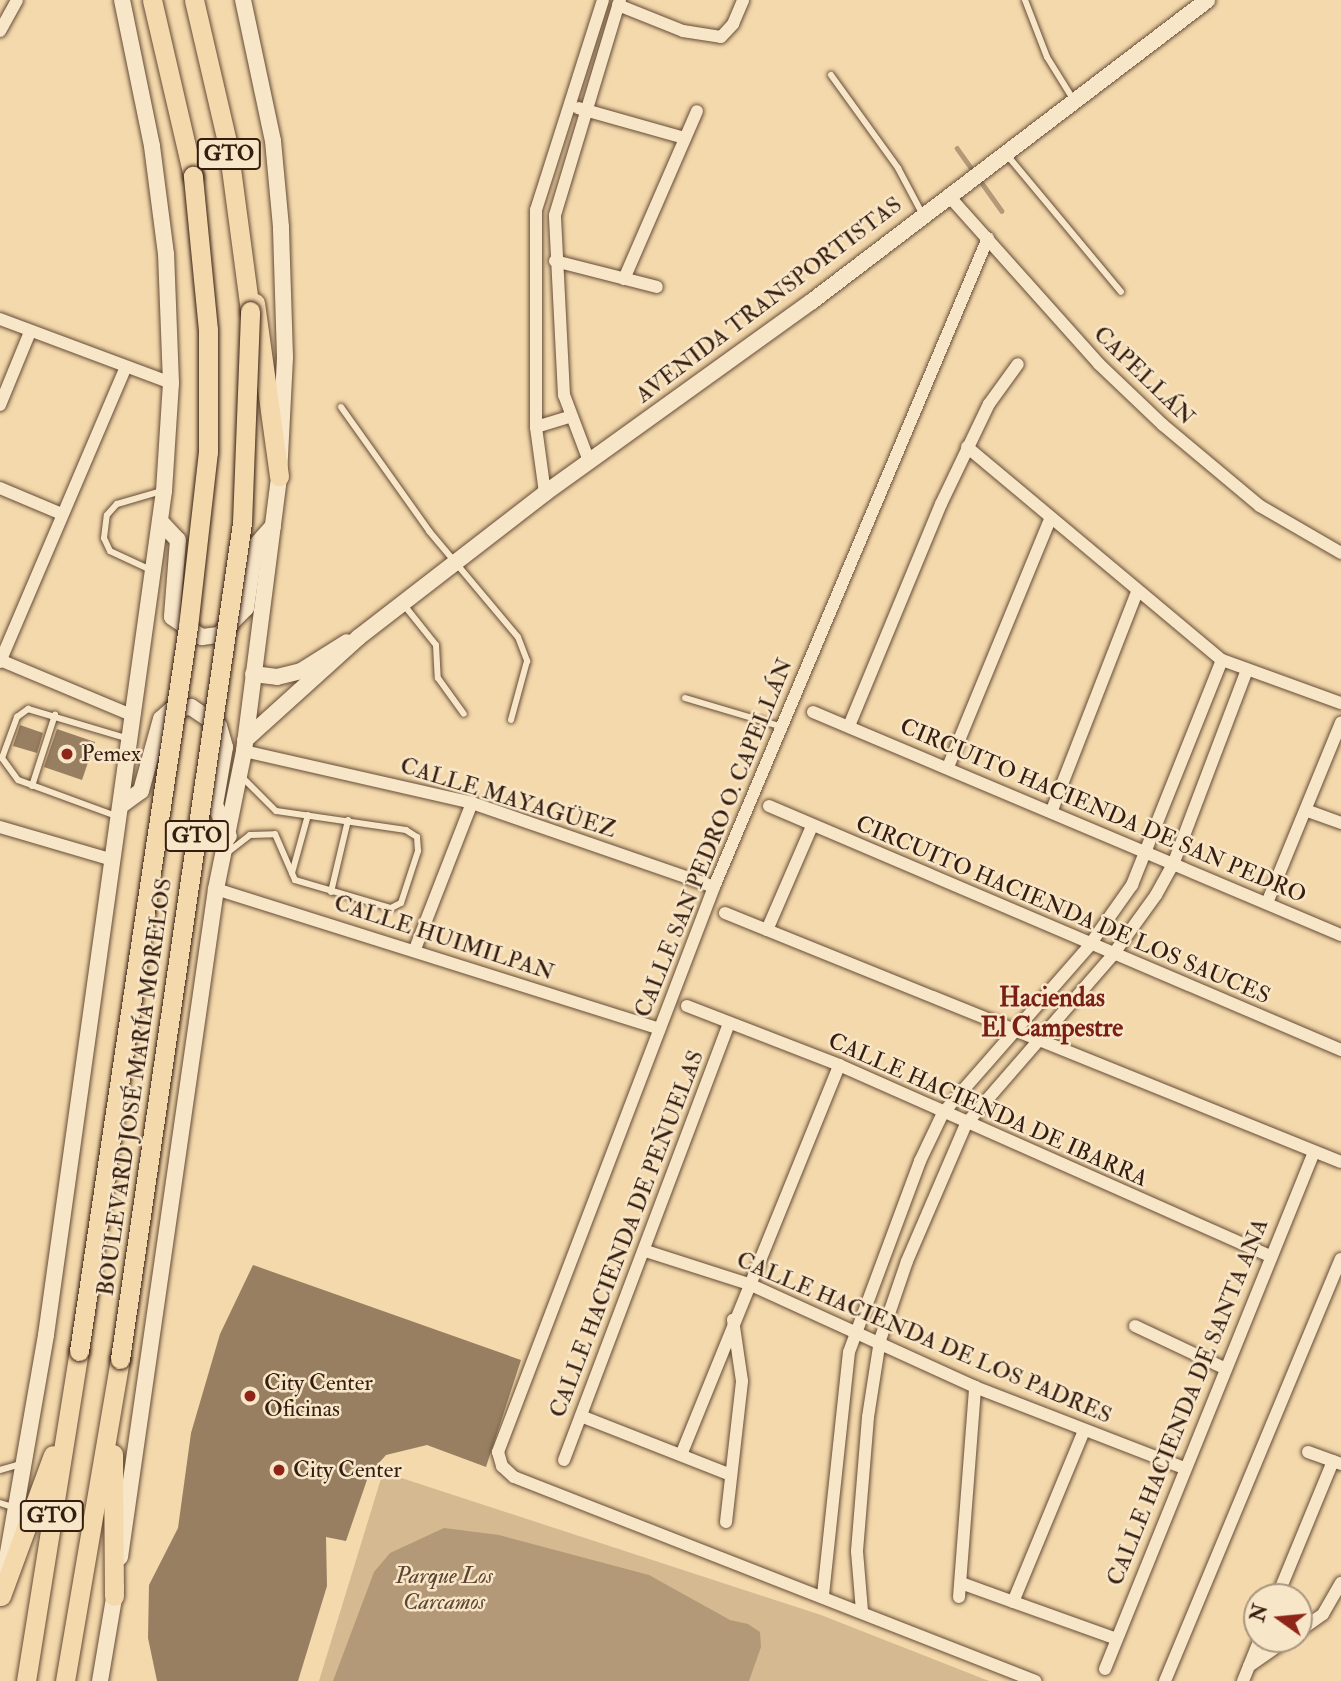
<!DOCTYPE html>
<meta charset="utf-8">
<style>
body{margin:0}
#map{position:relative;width:1341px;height:1681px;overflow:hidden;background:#f4d9ac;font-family:"IM FELL Double Pica",serif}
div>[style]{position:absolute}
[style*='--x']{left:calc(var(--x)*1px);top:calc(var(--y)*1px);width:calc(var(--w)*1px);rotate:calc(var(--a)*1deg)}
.green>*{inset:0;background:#d4b991}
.water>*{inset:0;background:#b39977}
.stream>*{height:4.5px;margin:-2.25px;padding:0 2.25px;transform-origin:2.25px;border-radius:2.25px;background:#b39977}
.building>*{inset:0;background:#987f61}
.roads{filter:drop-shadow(0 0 2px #654c37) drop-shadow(0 0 2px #654c37)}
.service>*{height:6px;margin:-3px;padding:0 3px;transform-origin:3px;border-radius:3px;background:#f8e6c9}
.minor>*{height:12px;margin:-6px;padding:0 6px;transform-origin:6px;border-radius:6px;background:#f8e6c9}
.tertiary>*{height:16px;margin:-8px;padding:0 8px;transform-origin:8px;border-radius:8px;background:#f8e6c9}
.primary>*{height:19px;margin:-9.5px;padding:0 9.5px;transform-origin:9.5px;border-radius:9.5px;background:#f4d9ac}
.bridges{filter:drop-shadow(0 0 2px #351d10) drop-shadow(0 0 2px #351d10)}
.primary-bridge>*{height:19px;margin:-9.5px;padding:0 9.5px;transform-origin:9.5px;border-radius:9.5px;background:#f4d9ac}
.dots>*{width:19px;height:19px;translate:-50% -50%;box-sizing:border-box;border:4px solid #f8e6c9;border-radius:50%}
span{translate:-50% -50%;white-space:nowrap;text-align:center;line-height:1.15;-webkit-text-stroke:5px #f8e6c9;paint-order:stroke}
.shield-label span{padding:2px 5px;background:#f8e6c9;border:2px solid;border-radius:5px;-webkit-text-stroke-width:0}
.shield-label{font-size:21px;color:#351d10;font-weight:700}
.street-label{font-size:23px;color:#351d10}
.poi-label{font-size:23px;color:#351d10}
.left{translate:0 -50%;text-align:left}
.park-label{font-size:23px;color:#5d4430;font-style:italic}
.quarter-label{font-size:26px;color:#7a1f14;font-weight:700}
.north{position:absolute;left:1243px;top:1583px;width:70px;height:70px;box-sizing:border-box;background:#f8e6c9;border:2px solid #aa967f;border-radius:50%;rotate:285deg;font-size:19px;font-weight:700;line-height:28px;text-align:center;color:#351d10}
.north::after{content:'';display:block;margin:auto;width:24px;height:32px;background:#8f2418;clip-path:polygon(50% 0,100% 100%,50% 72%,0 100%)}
</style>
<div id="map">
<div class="green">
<div style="clip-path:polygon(383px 1472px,821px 1615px,989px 1681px,319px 1681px)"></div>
</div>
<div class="water">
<div style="clip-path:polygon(444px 1528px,499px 1535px,649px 1575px,730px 1620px,748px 1624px,760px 1632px,761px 1647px,749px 1681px,333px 1681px,374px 1572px,390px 1553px)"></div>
</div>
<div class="stream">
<div style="--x:957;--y:148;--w:77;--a:54.5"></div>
</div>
<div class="building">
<div style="clip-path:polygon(20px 725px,43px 733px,37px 753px,13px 746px)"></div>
<div style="clip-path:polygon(57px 729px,95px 742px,82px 780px,44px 767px)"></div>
<div style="clip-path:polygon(253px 1265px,521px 1360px,486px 1467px,427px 1445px,386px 1455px,369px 1474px,346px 1541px,326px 1537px,327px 1586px,298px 1681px,157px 1681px,148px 1638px,149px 1585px,178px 1528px,191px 1433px,220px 1334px)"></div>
</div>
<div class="roads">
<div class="service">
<div style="--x:1025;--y:0;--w:61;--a:68.9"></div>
<div style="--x:1047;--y:57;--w:49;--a:58.2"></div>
<div style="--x:831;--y:75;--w:115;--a:54.2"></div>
<div style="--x:898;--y:168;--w:53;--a:62"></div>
<div style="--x:1007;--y:155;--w:178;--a:50.2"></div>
<div style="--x:341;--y:407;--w:152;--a:54.6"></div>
<div style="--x:429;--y:531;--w:138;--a:50"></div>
<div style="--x:518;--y:637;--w:26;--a:69"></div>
<div style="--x:527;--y:661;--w:61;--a:105.2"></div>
<div style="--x:153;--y:571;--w:47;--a:-155.1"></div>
<div style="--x:110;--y:551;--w:14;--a:-115"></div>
<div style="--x:104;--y:538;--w:23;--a:-83"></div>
<div style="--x:107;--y:515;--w:15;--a:-48"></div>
<div style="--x:117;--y:504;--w:47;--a:-16.1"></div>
<div style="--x:404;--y:605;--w:51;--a:51.3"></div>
<div style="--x:436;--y:645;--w:33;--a:87"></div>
<div style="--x:438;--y:678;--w:44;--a:54.2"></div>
<div style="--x:685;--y:698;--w:101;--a:16.6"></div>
<div style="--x:32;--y:786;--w:75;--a:-72.1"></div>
<div style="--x:116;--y:816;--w:104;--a:-159.8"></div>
<div style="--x:18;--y:780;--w:27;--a:-126"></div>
<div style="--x:2;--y:758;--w:44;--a:-69.9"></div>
<div style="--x:17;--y:717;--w:14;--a:-36"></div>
<div style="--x:28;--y:709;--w:105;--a:16.5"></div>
<div style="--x:227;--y:853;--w:29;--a:-38"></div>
<div style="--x:250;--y:835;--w:25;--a:-2"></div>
<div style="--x:275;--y:834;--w:50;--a:66.5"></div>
<div style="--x:295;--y:880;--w:100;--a:16.3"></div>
<div style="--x:391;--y:908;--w:11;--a:-27"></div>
<div style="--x:401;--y:903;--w:55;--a:-71.9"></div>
<div style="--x:418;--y:851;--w:14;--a:-94"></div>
<div style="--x:417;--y:837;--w:13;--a:-148"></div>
<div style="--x:406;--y:830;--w:131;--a:-171.7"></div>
<div style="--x:276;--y:811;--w:49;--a:-135"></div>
<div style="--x:292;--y:873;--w:60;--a:-74.6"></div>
<div style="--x:331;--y:892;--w:74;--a:-76.7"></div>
<div style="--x:0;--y:1470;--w:22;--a:-16"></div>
<div style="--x:0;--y:1503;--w:16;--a:18"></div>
</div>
<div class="minor">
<div style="--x:618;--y:5;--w:70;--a:21.8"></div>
<div style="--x:683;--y:31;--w:38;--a:9"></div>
<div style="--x:721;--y:37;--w:18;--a:-47"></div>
<div style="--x:733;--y:24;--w:26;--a:-67"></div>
<div style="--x:0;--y:31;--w:35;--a:-61"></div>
<div style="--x:578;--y:108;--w:111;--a:15.7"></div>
<div style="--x:948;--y:195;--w:227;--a:48.2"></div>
<div style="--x:1099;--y:364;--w:88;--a:43.6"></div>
<div style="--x:1163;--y:425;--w:126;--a:39.9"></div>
<div style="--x:1260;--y:506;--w:94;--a:30.1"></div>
<div style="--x:988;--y:238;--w:704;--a:112.89"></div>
<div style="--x:714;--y:887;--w:605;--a:110.92"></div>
<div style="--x:498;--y:1452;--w:15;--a:74"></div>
<div style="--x:502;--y:1466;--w:16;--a:43"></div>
<div style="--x:514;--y:1477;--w:560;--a:21.38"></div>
<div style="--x:555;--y:261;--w:105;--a:14.3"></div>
<div style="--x:624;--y:279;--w:183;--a:-66.5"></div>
<div style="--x:0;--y:319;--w:183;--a:20.5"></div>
<div style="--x:0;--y:405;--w:79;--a:-67.7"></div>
<div style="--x:536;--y:427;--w:37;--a:-17"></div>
<div style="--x:967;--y:447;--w:332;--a:39.9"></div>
<div style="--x:1222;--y:660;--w:127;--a:19.9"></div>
<div style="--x:589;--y:461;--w:71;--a:-110.7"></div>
<div style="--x:564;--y:395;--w:180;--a:-92.9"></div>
<div style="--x:555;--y:215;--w:225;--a:-73.2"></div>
<div style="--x:0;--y:488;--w:67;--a:22.8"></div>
<div style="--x:545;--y:493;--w:67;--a:-97.8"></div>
<div style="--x:536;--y:427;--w:217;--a:-90"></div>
<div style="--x:536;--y:210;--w:220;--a:-72.3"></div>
<div style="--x:0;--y:660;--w:145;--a:22.7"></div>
<div style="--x:0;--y:662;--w:321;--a:-66.9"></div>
<div style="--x:813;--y:712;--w:573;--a:22.9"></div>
<div style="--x:849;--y:726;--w:240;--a:-67.5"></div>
<div style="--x:941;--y:504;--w:111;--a:-64.4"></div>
<div style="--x:989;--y:404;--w:49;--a:-54.1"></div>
<div style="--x:244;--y:751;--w:234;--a:12.8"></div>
<div style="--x:472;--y:803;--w:256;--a:19.1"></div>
<div style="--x:948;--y:767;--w:267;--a:-67.6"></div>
<div style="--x:769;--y:806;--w:622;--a:23.1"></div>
<div style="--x:1052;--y:810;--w:234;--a:-68.7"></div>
<div style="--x:1308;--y:811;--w:35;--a:20"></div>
<div style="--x:0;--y:827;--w:118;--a:16.3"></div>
<div style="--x:216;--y:889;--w:465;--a:17.5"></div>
<div style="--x:1267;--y:903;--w:195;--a:-67.7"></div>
<div style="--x:725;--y:913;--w:664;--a:22.01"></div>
<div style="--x:767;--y:930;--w:113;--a:-66.6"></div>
<div style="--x:415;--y:949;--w:157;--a:-68.7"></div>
<div style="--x:687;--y:1006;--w:163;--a:21.2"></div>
<div style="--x:839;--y:1065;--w:472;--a:23.9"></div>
<div style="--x:646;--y:1251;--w:108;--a:17.8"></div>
<div style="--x:749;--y:1284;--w:248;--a:24.5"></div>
<div style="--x:975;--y:1387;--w:224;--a:21.2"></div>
<div style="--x:1135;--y:1326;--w:98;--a:25.3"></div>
<div style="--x:581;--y:1416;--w:161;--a:21.5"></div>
<div style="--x:1308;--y:1452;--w:35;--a:20"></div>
<div style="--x:681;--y:1455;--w:421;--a:-67.9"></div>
<div style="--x:564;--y:1460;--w:466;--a:-69.3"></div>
<div style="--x:726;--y:1522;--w:142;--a:-83.5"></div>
<div style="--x:742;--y:1381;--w:62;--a:-98.4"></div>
<div style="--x:961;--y:1583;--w:163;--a:19.8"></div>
<div style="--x:823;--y:1595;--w:244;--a:-83.9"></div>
<div style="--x:849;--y:1352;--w:204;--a:-69.6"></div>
<div style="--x:920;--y:1161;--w:53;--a:-64.4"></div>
<div style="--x:943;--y:1113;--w:222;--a:-48.8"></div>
<div style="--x:1089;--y:946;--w:75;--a:-54.8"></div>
<div style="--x:1132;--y:885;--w:242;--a:-68.2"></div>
<div style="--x:959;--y:1597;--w:211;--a:-85.6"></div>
<div style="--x:1277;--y:1597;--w:147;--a:-67.6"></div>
<div style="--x:1013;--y:1602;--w:185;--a:-67.5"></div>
<div style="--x:862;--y:1611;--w:60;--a:-94.8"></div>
<div style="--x:857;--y:1551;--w:134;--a:-85.3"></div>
<div style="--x:868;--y:1417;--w:78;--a:-81.1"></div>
<div style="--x:880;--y:1340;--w:83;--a:-71.1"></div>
<div style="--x:907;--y:1261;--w:149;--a:-66.7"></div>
<div style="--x:966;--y:1124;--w:223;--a:-49"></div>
<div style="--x:1112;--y:956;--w:75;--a:-54.2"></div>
<div style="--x:1156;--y:895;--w:38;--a:-61"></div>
<div style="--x:1174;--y:862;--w:205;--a:-69.2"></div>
<div style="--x:1299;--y:1631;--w:29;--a:-35"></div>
<div style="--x:1323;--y:1614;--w:36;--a:-60"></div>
<div style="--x:1249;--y:1666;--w:47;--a:-34.7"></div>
<div style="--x:1105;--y:1669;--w:558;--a:-67.99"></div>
<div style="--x:1165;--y:1681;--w:457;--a:-67.4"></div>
<div style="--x:1243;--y:1681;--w:45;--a:-68"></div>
</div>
<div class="tertiary">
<div style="--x:160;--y:521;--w:26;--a:47"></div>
<div style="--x:178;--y:540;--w:77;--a:94.5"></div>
<div style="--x:172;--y:617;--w:36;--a:34"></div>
<div style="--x:202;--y:637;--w:17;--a:-7"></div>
<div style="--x:219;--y:635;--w:38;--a:-45"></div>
<div style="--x:246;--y:608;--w:63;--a:-81.7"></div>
<div style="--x:255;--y:546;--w:27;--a:-48"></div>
<div style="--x:253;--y:674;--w:24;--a:7"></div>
<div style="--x:277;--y:677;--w:25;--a:-14"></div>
<div style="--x:301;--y:671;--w:54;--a:-32.2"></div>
<div style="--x:245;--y:740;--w:154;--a:-42.1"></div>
<div style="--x:359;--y:637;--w:235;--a:-37.7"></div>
<div style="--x:545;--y:493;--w:327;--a:-35.7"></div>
<div style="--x:811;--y:302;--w:498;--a:-37.3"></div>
<div style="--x:123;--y:804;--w:22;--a:-36"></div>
<div style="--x:141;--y:791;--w:75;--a:-74.5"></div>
<div style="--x:161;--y:719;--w:13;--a:-42"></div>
<div style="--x:171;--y:710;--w:20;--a:-9"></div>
<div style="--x:191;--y:707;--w:34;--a:34"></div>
<div style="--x:219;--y:726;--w:22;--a:74"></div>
<div style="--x:225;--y:747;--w:59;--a:99.8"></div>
<div style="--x:215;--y:805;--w:34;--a:66"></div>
<div style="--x:120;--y:1557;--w:675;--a:-81.82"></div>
<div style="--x:216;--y:889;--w:141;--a:-78.5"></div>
<div style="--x:244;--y:751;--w:277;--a:-82.7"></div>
<div style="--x:279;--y:476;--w:119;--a:-87.1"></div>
<div style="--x:285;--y:357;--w:130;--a:-91.8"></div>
<div style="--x:281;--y:227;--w:86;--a:-95.3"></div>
<div style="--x:273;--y:141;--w:144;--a:-102"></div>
<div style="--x:5;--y:1570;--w:239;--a:-80.1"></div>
<div style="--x:46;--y:1335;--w:852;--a:-82.04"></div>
<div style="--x:164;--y:491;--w:108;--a:-86.3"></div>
<div style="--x:171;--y:383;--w:129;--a:-92.2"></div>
<div style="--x:166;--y:254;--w:109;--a:-97.4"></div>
<div style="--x:152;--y:146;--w:149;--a:-101.6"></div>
<div style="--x:100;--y:1681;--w:96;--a:-80.4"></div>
</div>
<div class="primary">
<div style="--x:152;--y:0;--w:181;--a:76.9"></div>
<div style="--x:194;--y:0;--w:150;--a:76.9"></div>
<div style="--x:228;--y:146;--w:166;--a:82.4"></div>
<div style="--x:255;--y:303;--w:175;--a:82.1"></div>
<div style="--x:113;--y:1454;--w:142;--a:89.6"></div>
<div style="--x:1;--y:1596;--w:150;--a:-69.8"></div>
<div style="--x:26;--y:1681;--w:334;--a:-80.9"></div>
<div style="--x:65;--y:1681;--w:327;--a:-80.3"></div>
</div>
</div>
<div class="bridges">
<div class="primary-bridge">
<div style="--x:79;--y:1351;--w:732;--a:-81.44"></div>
<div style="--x:188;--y:627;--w:176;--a:-83.5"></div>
<div style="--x:208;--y:452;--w:122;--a:-90"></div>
<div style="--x:208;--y:330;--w:155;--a:-95.6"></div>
<div style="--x:120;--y:1359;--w:845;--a:-81.7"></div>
<div style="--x:242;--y:523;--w:212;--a:-87.8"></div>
</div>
</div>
<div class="dots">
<div style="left:67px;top:754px;background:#8f2418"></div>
<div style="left:250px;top:1396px;background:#8f2418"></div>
<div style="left:279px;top:1470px;background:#8f2418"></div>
</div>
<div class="shield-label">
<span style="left:229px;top:154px">GTO</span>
<span style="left:197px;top:836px">GTO</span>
<span style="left:52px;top:1516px">GTO</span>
</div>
<div class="street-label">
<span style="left:769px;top:300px;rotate:-37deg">AVENIDA TRANSPORTISTAS</span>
<span style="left:1144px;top:376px;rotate:44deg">CAPELLÁN</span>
<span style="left:508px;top:798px;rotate:17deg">CALLE MAYAGÜEZ</span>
<span style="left:1103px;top:811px;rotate:23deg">CIRCUITO HACIENDA DE SAN PEDRO</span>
<span style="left:714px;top:838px;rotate:-68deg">CALLE SAN PEDRO O. CAPELLÁN</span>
<span style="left:1063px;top:910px;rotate:23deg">CIRCUITO HACIENDA DE LOS SAUCES</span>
<span style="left:444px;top:938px;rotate:18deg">CALLE HUIMILPAN</span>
<span style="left:135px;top:1087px;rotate:-82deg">BOULEVARD JOSÉ MARÍA MORELOS</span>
<span style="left:988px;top:1110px;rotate:24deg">CALLE HACIENDA DE IBARRA</span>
<span style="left:627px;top:1234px;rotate:-69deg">CALLE HACIENDA DE PEÑUELAS</span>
<span style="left:924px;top:1338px;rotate:23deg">CALLE HACIENDA DE LOS PADRES</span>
<span style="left:1188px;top:1402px;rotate:-68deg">CALLE HACIENDA DE SANTA ANA</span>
</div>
<div class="poi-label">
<span class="left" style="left:81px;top:754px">Pemex</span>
<span class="left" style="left:264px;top:1396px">City Center<br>Oficinas</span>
<span class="left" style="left:293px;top:1470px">City Center</span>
</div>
<div class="park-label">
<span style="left:444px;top:1589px">Parque Los<br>Carcamos</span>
</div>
<div class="quarter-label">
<span style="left:1052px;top:1014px">Haciendas<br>El Campestre</span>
</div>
<div class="north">N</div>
</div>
